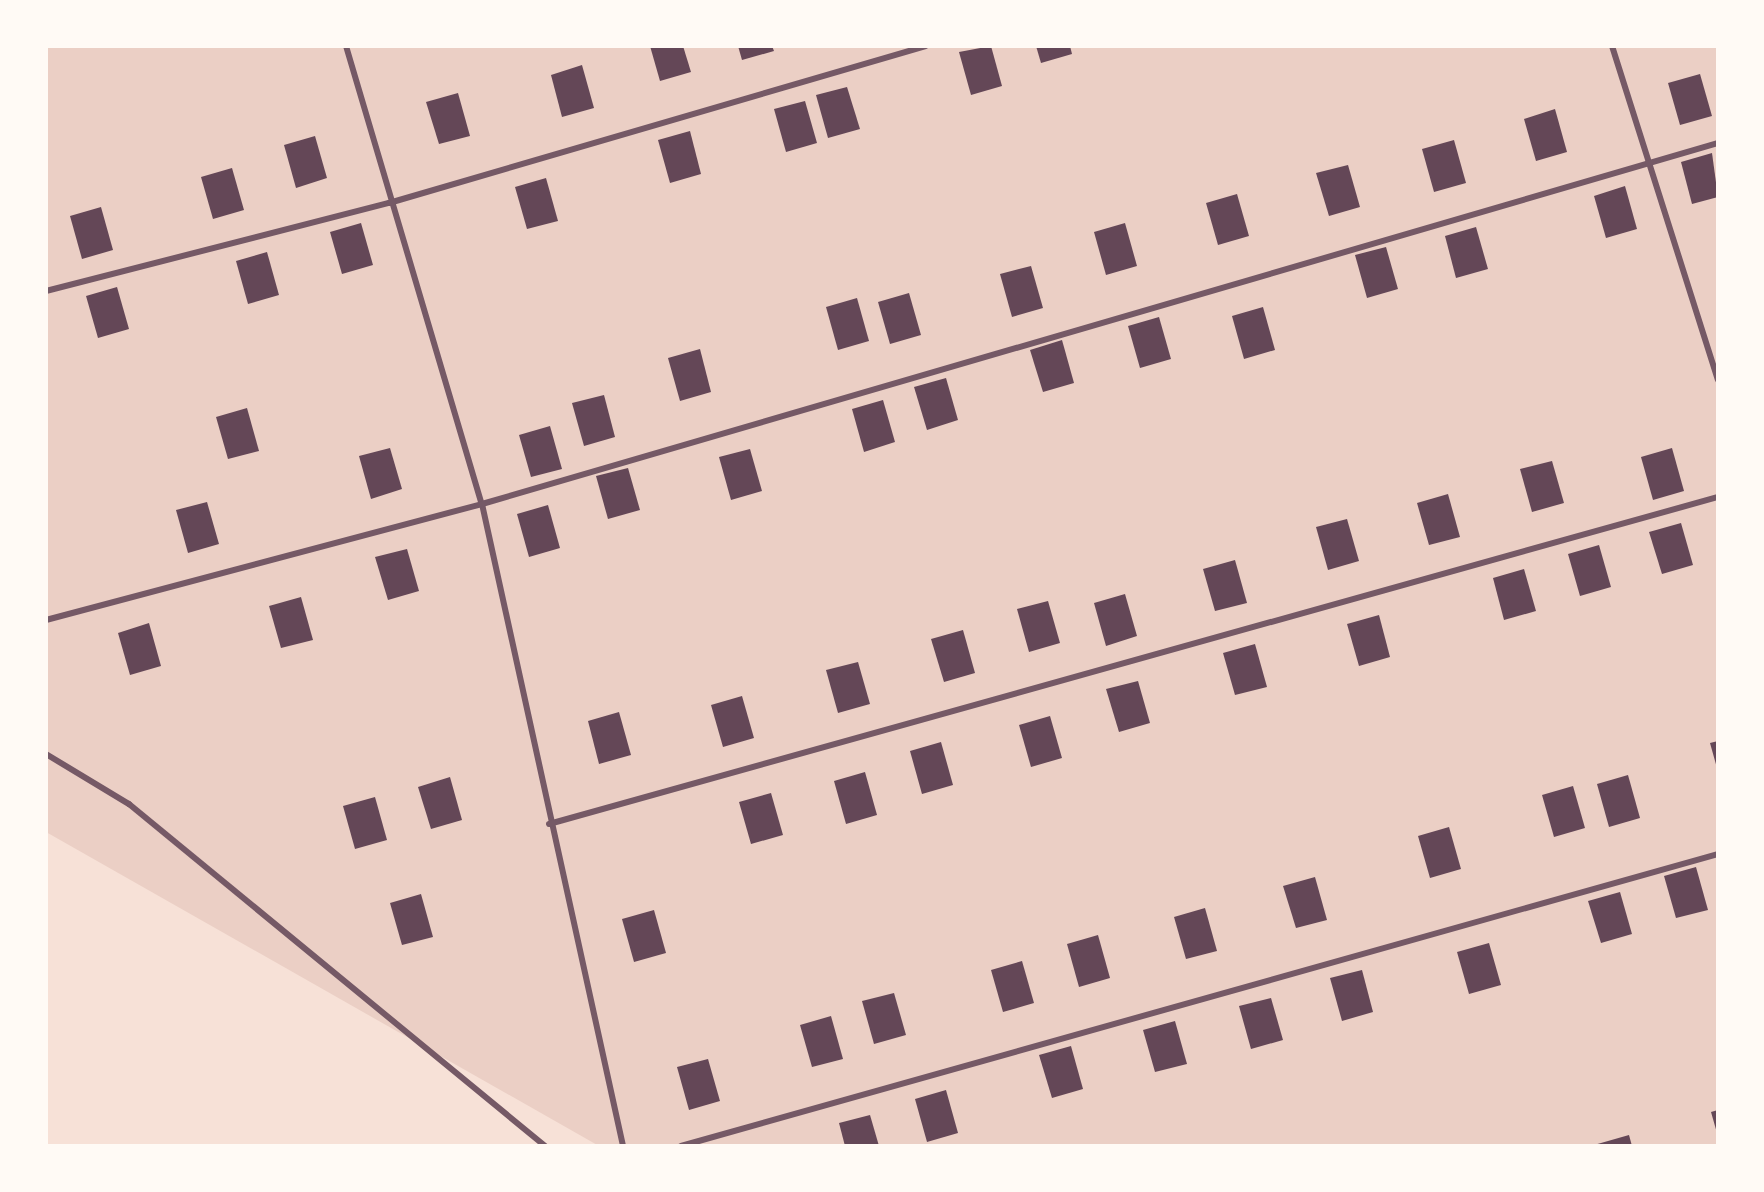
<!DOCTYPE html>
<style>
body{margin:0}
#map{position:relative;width:1764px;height:1192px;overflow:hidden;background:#f7e1d7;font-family:"PT Sans Narrow",sans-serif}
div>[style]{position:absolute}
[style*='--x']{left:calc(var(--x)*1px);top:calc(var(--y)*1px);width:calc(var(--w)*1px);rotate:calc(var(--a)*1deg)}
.green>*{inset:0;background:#ebcfc5}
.building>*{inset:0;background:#644757}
.service>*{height:6px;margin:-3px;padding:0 3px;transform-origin:3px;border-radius:3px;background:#755966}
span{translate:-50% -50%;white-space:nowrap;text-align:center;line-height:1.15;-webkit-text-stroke:6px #fffaf5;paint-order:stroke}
.frame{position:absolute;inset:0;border:48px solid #fffaf5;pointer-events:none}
</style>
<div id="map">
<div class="green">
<div style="clip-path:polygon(46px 46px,1718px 46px,1718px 1146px,599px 1146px,46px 832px)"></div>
</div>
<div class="building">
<div style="clip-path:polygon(650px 46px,683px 46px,691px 72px,660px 81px)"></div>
<div style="clip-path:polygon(738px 46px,772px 46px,774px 51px,742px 60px)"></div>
<div style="clip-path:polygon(991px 46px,1002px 86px,971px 95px,959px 52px)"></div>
<div style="clip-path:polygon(1036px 46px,1070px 46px,1072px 54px,1041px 63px)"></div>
<div style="clip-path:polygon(582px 65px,594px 108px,562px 117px,551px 75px)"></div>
<div style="clip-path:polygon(1700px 74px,1712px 116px,1680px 125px,1668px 83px)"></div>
<div style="clip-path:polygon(847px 87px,860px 129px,828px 138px,816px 95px)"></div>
<div style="clip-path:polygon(458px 93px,470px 136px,439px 144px,426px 102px)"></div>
<div style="clip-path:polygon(805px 101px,817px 143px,786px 152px,774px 109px)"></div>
<div style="clip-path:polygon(1555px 109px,1567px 152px,1536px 161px,1524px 119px)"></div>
<div style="clip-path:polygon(690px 131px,701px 174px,670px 183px,658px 140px)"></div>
<div style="clip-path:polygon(315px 136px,327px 178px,296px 188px,284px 145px)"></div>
<div style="clip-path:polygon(1454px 140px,1466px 183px,1434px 192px,1422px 149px)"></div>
<div style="clip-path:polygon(1712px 153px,1718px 197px,1692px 204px,1681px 162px)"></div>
<div style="clip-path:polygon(1348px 165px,1360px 207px,1329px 216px,1316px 173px)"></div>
<div style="clip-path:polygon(232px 168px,244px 210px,213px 219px,201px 177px)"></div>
<div style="clip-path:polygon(546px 178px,558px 221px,527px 229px,515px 187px)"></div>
<div style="clip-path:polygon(1625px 186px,1637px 229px,1606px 238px,1594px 196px)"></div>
<div style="clip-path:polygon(1237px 194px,1249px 236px,1218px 245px,1206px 203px)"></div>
<div style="clip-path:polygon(101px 207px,113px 250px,82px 259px,70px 216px)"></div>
<div style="clip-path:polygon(361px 223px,373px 265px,342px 274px,330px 232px)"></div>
<div style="clip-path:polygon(1125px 223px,1137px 266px,1106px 275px,1094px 232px)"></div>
<div style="clip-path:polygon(1476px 227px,1488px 269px,1456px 278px,1445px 236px)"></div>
<div style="clip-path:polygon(1386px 247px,1398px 289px,1367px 298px,1355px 255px)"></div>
<div style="clip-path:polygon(267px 252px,279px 295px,248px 304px,236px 261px)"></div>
<div style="clip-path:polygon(1031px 266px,1043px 308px,1012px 317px,1000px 274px)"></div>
<div style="clip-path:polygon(117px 287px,129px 329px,98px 338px,86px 296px)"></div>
<div style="clip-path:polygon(909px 293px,921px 335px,890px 344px,878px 302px)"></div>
<div style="clip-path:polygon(857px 298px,869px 341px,838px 350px,826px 307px)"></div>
<div style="clip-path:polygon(1263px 307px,1275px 350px,1244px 359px,1232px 316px)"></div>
<div style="clip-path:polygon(1159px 317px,1171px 359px,1140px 368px,1128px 326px)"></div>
<div style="clip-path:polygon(1062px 340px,1074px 383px,1043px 392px,1030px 350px)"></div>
<div style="clip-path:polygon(700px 349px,711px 392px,680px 401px,668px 358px)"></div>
<div style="clip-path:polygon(946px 378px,958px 420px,927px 430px,914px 387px)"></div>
<div style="clip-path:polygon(604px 395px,615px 437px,584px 446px,572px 403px)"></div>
<div style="clip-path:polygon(883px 400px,895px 442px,864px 452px,852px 409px)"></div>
<div style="clip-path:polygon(247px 408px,259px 451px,228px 459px,216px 417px)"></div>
<div style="clip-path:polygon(550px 426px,562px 469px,531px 477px,519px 435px)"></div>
<div style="clip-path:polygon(390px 448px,402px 489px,371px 499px,359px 456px)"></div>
<div style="clip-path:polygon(1672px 448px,1684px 491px,1653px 500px,1641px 457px)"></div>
<div style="clip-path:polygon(750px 449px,762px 491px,731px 500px,719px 457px)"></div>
<div style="clip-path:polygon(1552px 461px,1564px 503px,1532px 512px,1520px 469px)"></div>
<div style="clip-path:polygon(628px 468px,640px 510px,608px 519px,596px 476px)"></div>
<div style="clip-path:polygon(1448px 494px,1460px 537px,1429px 545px,1417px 503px)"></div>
<div style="clip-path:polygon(207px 502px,219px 544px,188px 553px,176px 510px)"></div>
<div style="clip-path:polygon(548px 505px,560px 548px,529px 557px,517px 514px)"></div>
<div style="clip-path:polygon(1347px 519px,1359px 561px,1328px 570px,1316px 527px)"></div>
<div style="clip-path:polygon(1681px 523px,1693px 565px,1662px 574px,1649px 532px)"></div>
<div style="clip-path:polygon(1599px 545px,1611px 587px,1580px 596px,1568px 554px)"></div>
<div style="clip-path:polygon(407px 549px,419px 591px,388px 600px,375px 557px)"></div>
<div style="clip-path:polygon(1235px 560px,1247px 603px,1215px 611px,1203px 569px)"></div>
<div style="clip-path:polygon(1524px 569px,1536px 611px,1504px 620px,1493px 578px)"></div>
<div style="clip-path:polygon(1125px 594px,1137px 636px,1106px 646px,1094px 603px)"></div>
<div style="clip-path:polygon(301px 597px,313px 640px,281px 648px,269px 606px)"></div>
<div style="clip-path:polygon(1048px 601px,1060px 643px,1029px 652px,1017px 609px)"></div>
<div style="clip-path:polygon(1379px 615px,1390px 657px,1359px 666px,1347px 624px)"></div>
<div style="clip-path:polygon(149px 623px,161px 666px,130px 675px,118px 633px)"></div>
<div style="clip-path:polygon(963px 630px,975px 673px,944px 682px,931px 639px)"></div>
<div style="clip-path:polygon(1255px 644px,1267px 687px,1235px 695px,1223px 653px)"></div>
<div style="clip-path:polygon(858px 662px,870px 704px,838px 713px,826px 670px)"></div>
<div style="clip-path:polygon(1138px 681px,1150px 723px,1119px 732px,1106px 689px)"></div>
<div style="clip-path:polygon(742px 696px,754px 738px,723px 747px,711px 705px)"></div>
<div style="clip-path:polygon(619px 712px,631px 755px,599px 764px,588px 721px)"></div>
<div style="clip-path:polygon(1050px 716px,1062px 758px,1031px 767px,1019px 725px)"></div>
<div style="clip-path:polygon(1718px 741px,1718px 768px,1717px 768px,1710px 743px)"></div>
<div style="clip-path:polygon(941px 742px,953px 785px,922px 794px,910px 751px)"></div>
<div style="clip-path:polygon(865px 772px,877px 815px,846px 824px,834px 781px)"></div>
<div style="clip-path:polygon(1628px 775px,1640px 818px,1609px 827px,1597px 784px)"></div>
<div style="clip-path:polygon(450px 777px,462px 820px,431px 829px,418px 787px)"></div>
<div style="clip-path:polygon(1573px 786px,1585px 828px,1554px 837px,1542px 795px)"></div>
<div style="clip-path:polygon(771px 793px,783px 835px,751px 844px,739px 802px)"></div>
<div style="clip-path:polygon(375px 797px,387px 840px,355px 849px,343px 806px)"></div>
<div style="clip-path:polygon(1449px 827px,1461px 869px,1430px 878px,1418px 836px)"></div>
<div style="clip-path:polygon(1696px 867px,1708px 910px,1676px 918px,1664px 876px)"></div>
<div style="clip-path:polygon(1315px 877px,1327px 920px,1296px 928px,1283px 886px)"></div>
<div style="clip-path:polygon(1620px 892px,1632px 934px,1601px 943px,1588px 901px)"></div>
<div style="clip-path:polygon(421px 894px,433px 937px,402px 945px,390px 903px)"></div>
<div style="clip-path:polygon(1205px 908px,1217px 951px,1186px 959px,1174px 917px)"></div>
<div style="clip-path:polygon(654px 910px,666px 953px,634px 962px,622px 919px)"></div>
<div style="clip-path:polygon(1098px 935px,1110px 978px,1079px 987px,1067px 944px)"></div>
<div style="clip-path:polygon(1489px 943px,1501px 985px,1469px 994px,1457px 952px)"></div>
<div style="clip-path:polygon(1022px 961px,1034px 1003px,1003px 1012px,991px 970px)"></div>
<div style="clip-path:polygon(1362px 970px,1373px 1012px,1342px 1021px,1330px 978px)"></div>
<div style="clip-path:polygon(894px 993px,906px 1035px,874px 1044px,862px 1001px)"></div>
<div style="clip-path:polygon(1271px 998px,1283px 1040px,1251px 1049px,1239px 1006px)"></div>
<div style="clip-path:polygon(831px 1016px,843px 1059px,812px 1067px,800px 1025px)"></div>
<div style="clip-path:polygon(1175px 1021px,1187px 1064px,1155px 1072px,1143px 1030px)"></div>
<div style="clip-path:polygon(1071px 1046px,1083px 1089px,1052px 1098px,1039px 1055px)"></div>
<div style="clip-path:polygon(708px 1059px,720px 1101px,689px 1110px,677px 1067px)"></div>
<div style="clip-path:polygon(946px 1090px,958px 1133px,927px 1142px,915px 1099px)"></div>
<div style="clip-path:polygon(1718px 1110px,1718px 1132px,1717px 1133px,1711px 1112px)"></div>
<div style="clip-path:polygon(870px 1115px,879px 1146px,845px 1146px,839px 1123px)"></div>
<div style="clip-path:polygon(1629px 1135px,1632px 1146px,1595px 1146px,1594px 1145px)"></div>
</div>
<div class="service">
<div style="--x:346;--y:46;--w:478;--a:73.5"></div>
<div style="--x:482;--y:504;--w:657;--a:77.61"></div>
<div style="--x:1612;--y:46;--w:350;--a:72.4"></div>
<div style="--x:46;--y:291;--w:354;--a:-14.4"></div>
<div style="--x:389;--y:203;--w:559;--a:-16.3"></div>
<div style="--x:46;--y:620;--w:451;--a:-14.9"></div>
<div style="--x:482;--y:504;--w:1288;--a:-16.28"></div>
<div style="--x:46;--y:754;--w:97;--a:31.1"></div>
<div style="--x:129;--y:804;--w:539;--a:39.42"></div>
<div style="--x:549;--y:824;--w:1214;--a:-15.63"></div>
<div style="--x:681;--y:1146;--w:1077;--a:-15.73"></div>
</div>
<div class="frame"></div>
</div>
